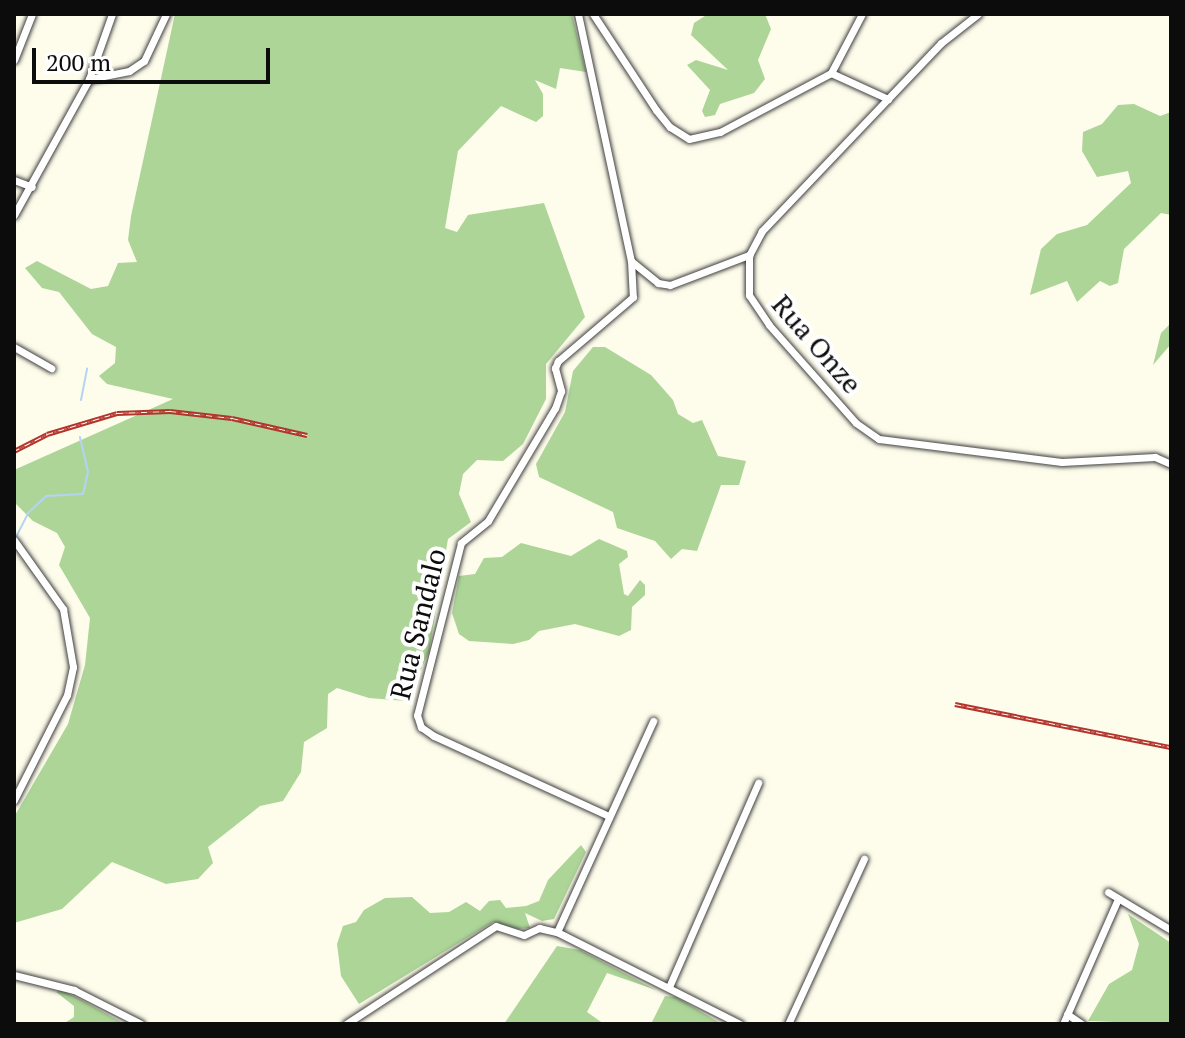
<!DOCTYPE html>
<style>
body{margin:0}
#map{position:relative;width:1185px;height:1038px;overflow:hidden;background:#fefceb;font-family:"PT Serif",serif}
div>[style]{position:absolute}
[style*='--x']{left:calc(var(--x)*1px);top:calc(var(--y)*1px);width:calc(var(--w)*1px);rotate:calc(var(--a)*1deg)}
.forest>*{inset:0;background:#add598}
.stream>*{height:2px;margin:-1px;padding:0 1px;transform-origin:1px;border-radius:1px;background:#b3d4f2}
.roads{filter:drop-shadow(0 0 2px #3f3f3f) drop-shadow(0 0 2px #3f3f3f)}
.minor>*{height:7px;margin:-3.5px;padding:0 3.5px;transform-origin:3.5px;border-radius:3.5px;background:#fff}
.rail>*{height:5px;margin-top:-2.5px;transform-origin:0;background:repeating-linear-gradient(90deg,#fff 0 6px,#b3342c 0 12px);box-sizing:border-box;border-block:2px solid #b3342c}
span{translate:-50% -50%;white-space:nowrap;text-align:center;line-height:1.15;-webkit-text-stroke:8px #fff;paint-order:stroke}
.street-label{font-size:28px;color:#0c0c0c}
.frame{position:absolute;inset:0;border:16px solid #0c0c0c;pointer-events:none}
.scale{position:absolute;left:32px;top:48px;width:238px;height:36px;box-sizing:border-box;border:4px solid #0c0c0c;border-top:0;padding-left:10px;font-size:24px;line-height:28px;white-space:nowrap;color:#0c0c0c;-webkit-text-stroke:6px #fff;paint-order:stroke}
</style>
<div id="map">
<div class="forest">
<div style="clip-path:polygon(175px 14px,572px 14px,586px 72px,560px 68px,556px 89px,535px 80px,543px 94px,543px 116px,536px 122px,501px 106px,458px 151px,445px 228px,457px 232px,468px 215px,544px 203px,585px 317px,546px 364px,546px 399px,523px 444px,503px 461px,477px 460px,463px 474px,459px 494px,471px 522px,448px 539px,429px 652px,406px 701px,369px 698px,337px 688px,328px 694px,327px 728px,304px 742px,301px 772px,283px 801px,260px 806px,208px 847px,213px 863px,198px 879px,166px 884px,112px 862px,62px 909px,14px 923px,14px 817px,68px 724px,85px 665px,90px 618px,59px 565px,65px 547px,57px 533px,33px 521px,14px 502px,14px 470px,173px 399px,107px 384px,99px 376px,115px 363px,116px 347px,92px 334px,59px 292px,42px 288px,25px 268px,37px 261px,91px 289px,108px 286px,118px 263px,137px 262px,128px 240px,131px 216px)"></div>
<div style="clip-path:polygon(708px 14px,765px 14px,771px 29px,758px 60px,765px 79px,754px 93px,720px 104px,715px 115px,705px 117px,702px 111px,710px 90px,687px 65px,696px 60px,728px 70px,691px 35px,694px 23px)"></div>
<div style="clip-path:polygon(1134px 104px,1160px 116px,1171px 112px,1171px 215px,1161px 213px,1124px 249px,1118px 283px,1110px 286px,1100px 281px,1077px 302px,1067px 281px,1030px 295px,1041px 249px,1057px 234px,1087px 225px,1131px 183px,1128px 171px,1097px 177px,1082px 151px,1083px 132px,1102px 124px,1118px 105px)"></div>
<div style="clip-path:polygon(1171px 323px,1171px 344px,1153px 365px,1161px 333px)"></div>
<div style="clip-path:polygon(593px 347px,605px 347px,651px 375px,673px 400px,678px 414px,693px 423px,702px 420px,718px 456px,746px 461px,739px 485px,721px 485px,697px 551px,682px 549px,671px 559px,655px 541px,617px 528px,613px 512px,539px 477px,536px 464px,565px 412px,573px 371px)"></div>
<div style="clip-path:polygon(599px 539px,627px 551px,628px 557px,619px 564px,624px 594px,628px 596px,640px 580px,645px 585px,645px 595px,632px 607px,631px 630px,619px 636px,575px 624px,539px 631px,529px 640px,513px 644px,469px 641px,459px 634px,452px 613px,459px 576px,475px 574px,484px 558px,502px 557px,521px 543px,571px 556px)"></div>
<div style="clip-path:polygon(581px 845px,586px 852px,554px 919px,542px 921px,525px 913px,530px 928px,518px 929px,493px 922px,359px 1004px,341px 976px,337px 944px,343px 926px,356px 922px,364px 910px,385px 898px,412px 897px,430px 913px,449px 912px,466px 902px,480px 911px,489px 901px,500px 900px,506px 908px,526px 906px,539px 901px,548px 880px)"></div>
<div style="clip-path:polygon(1128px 914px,1171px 943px,1171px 1024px,1088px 1021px,1109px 984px,1132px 970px,1139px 944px)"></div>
<div style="clip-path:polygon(557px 946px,580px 950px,656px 990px,607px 973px,587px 1012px,604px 1024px,504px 1024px)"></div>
<div style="clip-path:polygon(61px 990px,76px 997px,125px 1024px,63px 1024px,74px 1017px,74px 1006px,56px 992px)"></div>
<div style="clip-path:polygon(665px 996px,676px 997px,722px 1024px,651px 1024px)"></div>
</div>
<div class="stream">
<div style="--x:81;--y:400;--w:32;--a:-79"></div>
<div style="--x:15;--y:539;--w:29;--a:-63"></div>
<div style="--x:28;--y:513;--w:25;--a:-43"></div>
<div style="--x:46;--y:496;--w:37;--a:-3"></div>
<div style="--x:83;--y:494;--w:23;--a:-77"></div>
<div style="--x:88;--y:472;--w:36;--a:-103"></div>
</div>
<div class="roads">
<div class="minor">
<div style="--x:578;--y:14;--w:253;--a:77.9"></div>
<div style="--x:631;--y:261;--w:36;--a:87"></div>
<div style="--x:633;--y:297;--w:99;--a:139.5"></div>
<div style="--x:558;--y:361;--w:8;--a:113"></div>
<div style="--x:555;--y:368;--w:24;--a:75"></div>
<div style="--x:561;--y:391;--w:18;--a:109"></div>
<div style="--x:555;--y:408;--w:131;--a:120.7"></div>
<div style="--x:488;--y:521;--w:35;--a:141"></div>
<div style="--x:461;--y:543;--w:178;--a:104.3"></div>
<div style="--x:417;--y:715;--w:13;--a:72"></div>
<div style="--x:421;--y:727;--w:16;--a:35"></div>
<div style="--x:434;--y:736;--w:192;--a:24.6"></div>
<div style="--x:593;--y:14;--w:115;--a:56.7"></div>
<div style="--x:656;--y:110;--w:22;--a:51"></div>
<div style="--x:670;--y:127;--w:22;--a:32"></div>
<div style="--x:689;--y:139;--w:32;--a:-13"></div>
<div style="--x:720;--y:132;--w:126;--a:-28"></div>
<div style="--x:831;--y:73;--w:67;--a:-62.3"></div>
<div style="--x:978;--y:14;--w:47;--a:141.9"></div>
<div style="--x:941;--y:43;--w:260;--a:133.6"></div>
<div style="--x:762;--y:231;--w:27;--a:118"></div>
<div style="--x:749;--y:255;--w:40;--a:90"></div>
<div style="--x:749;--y:295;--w:36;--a:56"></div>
<div style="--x:769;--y:325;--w:131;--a:48.4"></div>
<div style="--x:856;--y:423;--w:28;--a:35"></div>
<div style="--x:879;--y:439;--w:184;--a:7.2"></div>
<div style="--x:1062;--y:462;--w:93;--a:-3.1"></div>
<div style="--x:1155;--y:457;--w:17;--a:24"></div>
<div style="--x:14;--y:60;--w:49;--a:-68.6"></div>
<div style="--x:831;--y:73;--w:63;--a:24.5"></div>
<div style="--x:89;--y:79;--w:41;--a:-11.3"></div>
<div style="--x:129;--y:71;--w:18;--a:-34"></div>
<div style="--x:144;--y:61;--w:52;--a:-64.9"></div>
<div style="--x:14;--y:180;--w:19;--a:21"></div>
<div style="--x:14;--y:215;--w:155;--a:-61.1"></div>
<div style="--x:89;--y:79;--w:69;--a:-70.5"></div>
<div style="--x:631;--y:261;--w:35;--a:39"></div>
<div style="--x:658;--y:283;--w:12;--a:9"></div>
<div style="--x:670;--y:285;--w:85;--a:-20.8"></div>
<div style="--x:14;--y:347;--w:43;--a:29.6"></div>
<div style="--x:14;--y:540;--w:85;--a:54.6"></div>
<div style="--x:63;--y:609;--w:59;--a:80.2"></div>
<div style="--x:73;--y:667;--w:29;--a:102"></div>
<div style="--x:67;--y:695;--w:118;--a:116.8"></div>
<div style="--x:1108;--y:892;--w:74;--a:31.1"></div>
<div style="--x:557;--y:932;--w:232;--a:-65.5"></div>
<div style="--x:14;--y:975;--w:62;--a:14"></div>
<div style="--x:74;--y:990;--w:75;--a:26.9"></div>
<div style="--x:669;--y:987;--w:223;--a:-66.4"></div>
<div style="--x:1067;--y:1014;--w:18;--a:34"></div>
<div style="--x:346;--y:1024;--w:179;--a:-33.2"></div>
<div style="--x:496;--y:926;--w:29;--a:18"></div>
<div style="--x:524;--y:935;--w:17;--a:-25"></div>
<div style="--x:539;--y:928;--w:18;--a:13"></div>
<div style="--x:557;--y:932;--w:205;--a:26.7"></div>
<div style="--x:788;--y:1024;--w:182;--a:-65.3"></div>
<div style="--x:1063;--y:1024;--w:137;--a:-66.3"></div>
</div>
</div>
<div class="rail">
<div style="--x:14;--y:451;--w:37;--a:-27"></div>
<div style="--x:47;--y:434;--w:73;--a:-16.7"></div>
<div style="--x:117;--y:413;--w:53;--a:-2.2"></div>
<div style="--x:170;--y:411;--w:62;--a:6.4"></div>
<div style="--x:232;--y:418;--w:77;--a:12.8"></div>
<div style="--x:955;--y:704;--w:220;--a:11.3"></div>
</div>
<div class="street-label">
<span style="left:817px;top:344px;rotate:49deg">Rua Onze</span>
<span style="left:418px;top:624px;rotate:-76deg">Rua Sandalo</span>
</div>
<div class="frame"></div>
<div class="scale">200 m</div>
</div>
